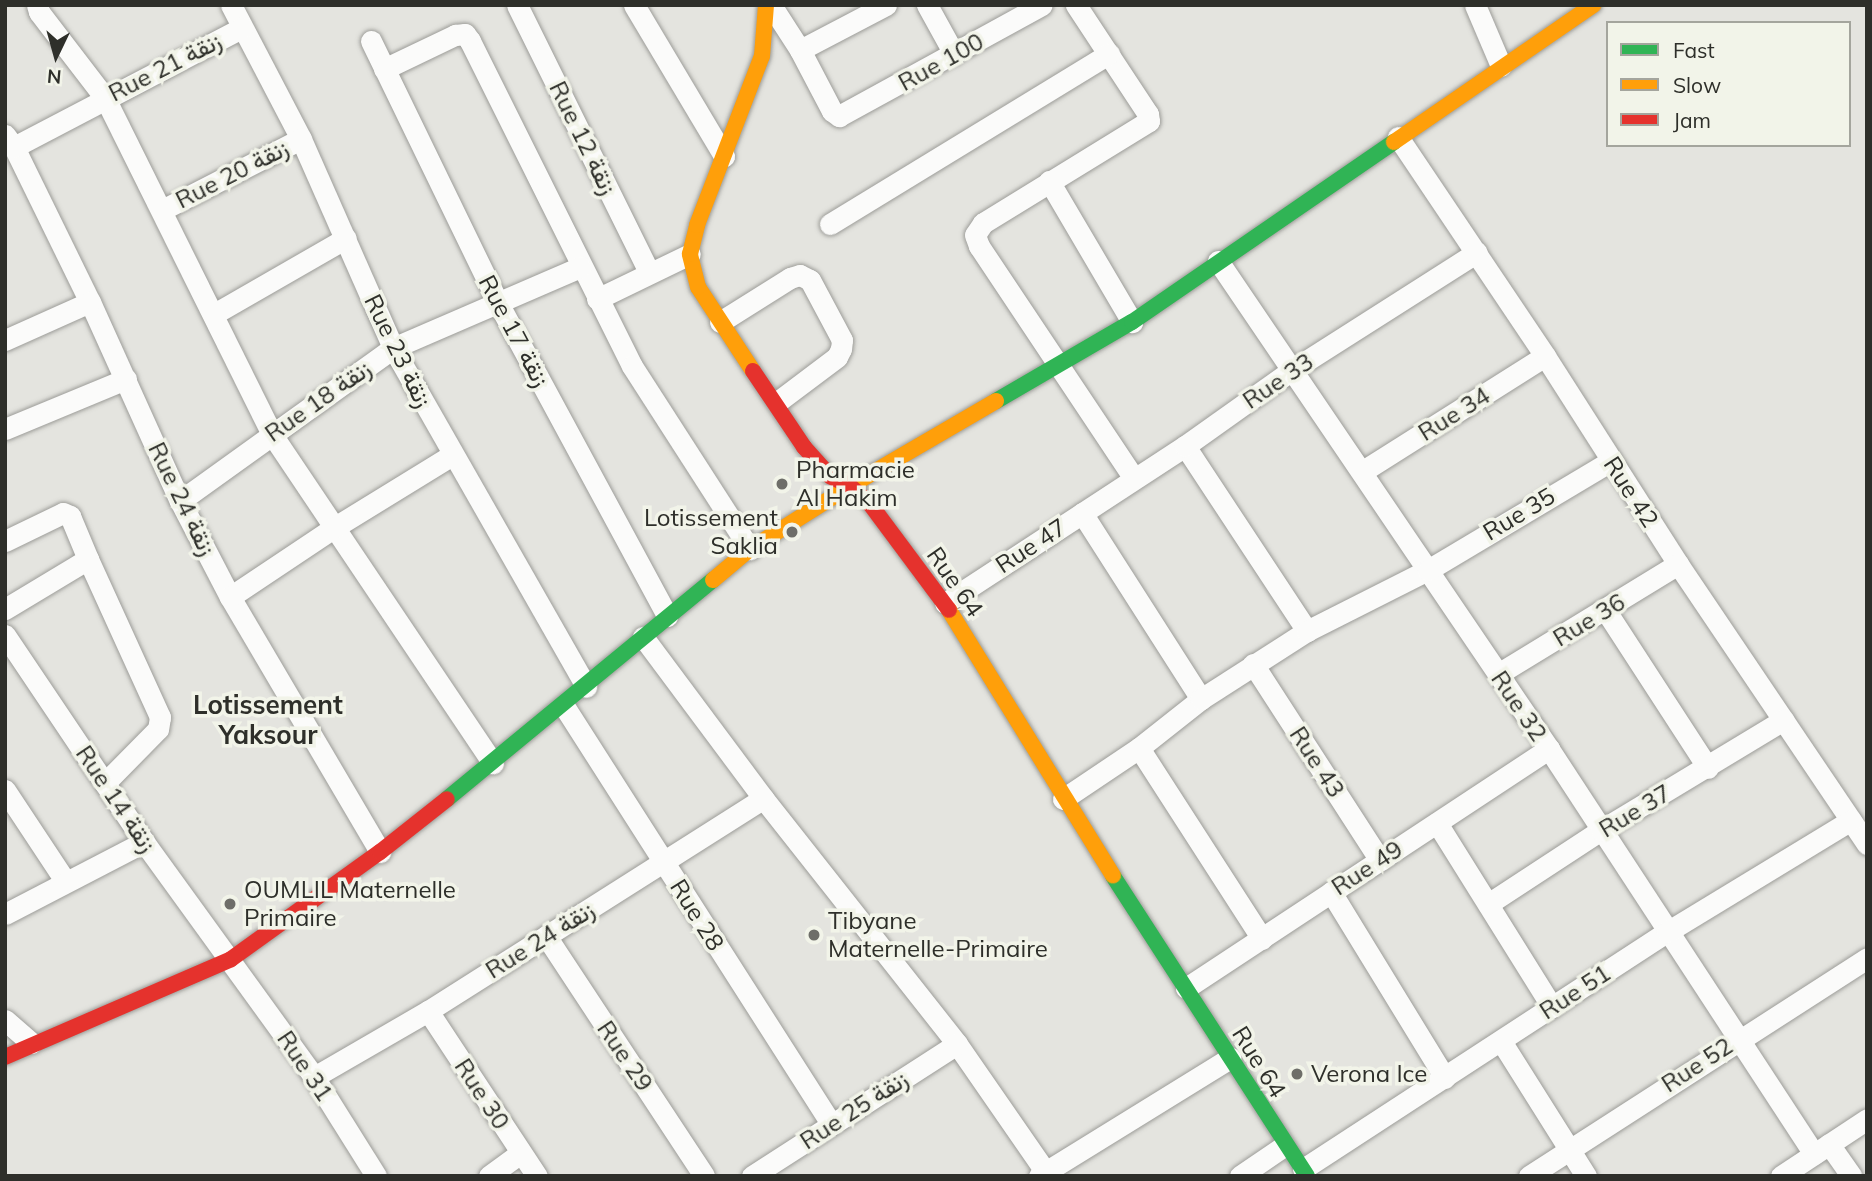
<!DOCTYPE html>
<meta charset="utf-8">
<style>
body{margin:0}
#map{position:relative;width:1872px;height:1181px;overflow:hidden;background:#e4e4df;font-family:Mulish,Vazirmatn,sans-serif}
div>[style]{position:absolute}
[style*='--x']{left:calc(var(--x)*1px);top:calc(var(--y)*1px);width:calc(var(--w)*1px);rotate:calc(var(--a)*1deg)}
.roads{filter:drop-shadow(0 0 2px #9c9c98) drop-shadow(0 0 2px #9c9c98)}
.street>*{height:21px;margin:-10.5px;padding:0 10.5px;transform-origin:10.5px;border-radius:10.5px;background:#fbfbfa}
.fast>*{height:16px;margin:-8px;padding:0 8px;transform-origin:8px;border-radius:8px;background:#30b455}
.slow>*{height:16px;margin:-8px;padding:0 8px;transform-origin:8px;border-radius:8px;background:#ff9f0a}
.jam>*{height:16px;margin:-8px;padding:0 8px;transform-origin:8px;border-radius:8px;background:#e5322d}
.dots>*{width:19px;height:19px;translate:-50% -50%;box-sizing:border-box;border:4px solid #f2f4e9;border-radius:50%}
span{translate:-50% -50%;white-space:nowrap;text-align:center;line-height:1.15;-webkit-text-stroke:7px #f2f4e9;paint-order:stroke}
.street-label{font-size:24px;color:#2e2f2a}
.poi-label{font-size:24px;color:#2e2f2a}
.left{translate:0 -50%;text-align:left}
.right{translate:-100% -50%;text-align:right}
.neighbourhood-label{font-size:26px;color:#2e2f2a;font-weight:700}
.frame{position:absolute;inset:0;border:7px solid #2e2f2a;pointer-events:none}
.legend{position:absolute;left:1606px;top:21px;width:245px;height:126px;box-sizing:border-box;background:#f2f4e9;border:2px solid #a4a59d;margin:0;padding:9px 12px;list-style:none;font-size:21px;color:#2e2f2a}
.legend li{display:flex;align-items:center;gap:14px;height:35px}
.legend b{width:35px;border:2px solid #a4a59d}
.north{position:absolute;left:21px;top:21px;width:70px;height:70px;-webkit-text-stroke:5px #f2f4e9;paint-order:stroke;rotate:185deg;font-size:19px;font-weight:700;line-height:28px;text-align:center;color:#2e2f2a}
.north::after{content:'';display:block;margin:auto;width:24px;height:32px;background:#2e2f2a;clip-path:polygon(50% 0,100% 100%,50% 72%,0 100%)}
</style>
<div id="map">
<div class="roads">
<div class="street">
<div style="--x:37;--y:5;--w:7;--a:74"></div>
<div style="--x:39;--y:12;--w:108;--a:52.5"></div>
<div style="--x:105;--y:98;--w:374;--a:63.6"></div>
<div style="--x:271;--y:433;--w:398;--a:56.1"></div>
<div style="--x:231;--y:5;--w:151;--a:62.4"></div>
<div style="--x:301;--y:139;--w:228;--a:66.2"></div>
<div style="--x:393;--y:348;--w:390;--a:60.3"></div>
<div style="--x:517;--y:5;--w:298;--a:63.7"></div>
<div style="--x:634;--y:5;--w:176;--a:59.2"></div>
<div style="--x:771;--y:5;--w:54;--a:57.2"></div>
<div style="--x:800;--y:50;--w:69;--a:62.3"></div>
<div style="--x:832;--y:111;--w:9;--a:36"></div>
<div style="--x:839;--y:116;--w:231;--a:-28.7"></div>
<div style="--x:927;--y:5;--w:56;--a:61.1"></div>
<div style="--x:1076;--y:5;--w:131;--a:56.6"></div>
<div style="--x:1148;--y:114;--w:7;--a:82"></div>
<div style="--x:1149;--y:121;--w:195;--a:148.4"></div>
<div style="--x:983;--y:223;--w:14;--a:124"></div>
<div style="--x:975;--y:235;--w:12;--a:70"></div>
<div style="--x:979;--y:246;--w:279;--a:56.3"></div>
<div style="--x:1475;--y:5;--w:66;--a:66.9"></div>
<div style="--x:371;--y:41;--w:289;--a:64.1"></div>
<div style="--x:497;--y:301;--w:358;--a:61.6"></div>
<div style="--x:800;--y:50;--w:97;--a:-27.6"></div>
<div style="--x:384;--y:69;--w:79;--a:-25.6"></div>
<div style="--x:455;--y:35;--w:10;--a:-6"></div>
<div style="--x:465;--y:34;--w:9;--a:54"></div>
<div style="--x:470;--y:41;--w:363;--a:63.5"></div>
<div style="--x:632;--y:366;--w:218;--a:57.2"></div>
<div style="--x:5;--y:135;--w:15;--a:53"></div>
<div style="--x:14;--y:147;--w:173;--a:63.9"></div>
<div style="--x:90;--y:302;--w:218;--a:65.7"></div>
<div style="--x:180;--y:501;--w:108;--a:62.5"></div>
<div style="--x:230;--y:597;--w:296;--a:59.5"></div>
<div style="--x:1398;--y:137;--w:264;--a:56.1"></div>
<div style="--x:1545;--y:356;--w:247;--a:57.4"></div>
<div style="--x:1678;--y:564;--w:338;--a:56"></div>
<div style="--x:14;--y:147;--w:257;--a:-27.6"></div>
<div style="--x:1049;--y:181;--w:164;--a:59.5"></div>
<div style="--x:162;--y:210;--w:156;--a:-27.1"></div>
<div style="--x:830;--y:224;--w:327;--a:-31.4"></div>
<div style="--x:1218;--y:261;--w:590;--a:55.85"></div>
<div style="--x:1549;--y:749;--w:484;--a:56.8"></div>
<div style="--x:597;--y:299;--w:103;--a:-25.8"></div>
<div style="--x:214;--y:314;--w:152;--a:-29.9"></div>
<div style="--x:720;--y:322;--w:83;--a:-32.2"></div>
<div style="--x:790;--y:278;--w:10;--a:-17"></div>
<div style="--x:800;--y:275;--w:11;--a:27"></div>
<div style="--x:810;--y:280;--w:68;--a:61.9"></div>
<div style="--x:842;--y:340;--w:9;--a:96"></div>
<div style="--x:841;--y:349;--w:9;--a:117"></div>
<div style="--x:837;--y:357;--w:75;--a:143.1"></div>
<div style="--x:5;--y:340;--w:93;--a:-24.1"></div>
<div style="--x:5;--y:429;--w:131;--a:-22.5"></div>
<div style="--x:1185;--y:446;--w:222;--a:56.6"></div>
<div style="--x:1363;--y:471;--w:215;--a:-32.3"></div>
<div style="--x:180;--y:501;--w:262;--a:-35.7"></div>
<div style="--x:393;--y:348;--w:204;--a:-23.4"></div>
<div style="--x:1082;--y:513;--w:221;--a:57.4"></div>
<div style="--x:5;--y:541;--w:64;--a:-25.8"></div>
<div style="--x:63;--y:513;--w:8;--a:23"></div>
<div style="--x:70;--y:516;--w:47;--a:67.3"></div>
<div style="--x:88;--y:559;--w:97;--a:148.9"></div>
<div style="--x:88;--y:559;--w:174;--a:65.5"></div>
<div style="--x:160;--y:717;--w:12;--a:99"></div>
<div style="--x:158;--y:729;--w:76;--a:134.5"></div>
<div style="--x:230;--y:597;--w:126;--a:-33.7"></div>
<div style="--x:335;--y:527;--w:137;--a:-31.6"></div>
<div style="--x:945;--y:603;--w:287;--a:-33.2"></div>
<div style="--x:1185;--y:446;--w:131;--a:-35.4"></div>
<div style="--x:1292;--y:370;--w:219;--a:-32.5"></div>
<div style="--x:1606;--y:611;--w:187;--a:57"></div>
<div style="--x:5;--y:635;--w:249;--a:56.1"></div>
<div style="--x:144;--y:842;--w:290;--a:54.1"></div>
<div style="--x:314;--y:1077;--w:117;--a:57.9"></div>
<div style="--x:643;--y:637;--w:201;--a:53.3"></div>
<div style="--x:763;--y:798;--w:313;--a:51.7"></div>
<div style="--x:957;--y:1044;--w:155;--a:55.3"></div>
<div style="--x:1253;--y:664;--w:234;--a:57.1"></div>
<div style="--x:1498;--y:674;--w:211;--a:-31.4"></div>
<div style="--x:564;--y:706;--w:496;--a:57.4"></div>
<div style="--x:1139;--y:748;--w:227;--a:57.2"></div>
<div style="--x:5;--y:790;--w:110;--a:56.5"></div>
<div style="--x:1063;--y:799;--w:92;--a:-33.9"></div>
<div style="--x:1139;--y:748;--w:79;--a:-38.3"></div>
<div style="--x:1201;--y:699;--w:126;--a:-32.7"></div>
<div style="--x:1307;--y:631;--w:136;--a:-26.8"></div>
<div style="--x:1428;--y:570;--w:213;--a:-30.8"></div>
<div style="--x:1437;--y:823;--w:217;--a:58"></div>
<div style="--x:1331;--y:892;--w:218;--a:58.5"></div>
<div style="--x:1488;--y:904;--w:135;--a:-33.2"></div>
<div style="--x:1601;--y:830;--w:213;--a:-31.1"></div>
<div style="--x:5;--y:914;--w:157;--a:-27.4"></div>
<div style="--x:546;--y:936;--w:287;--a:56.6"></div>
<div style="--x:1186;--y:988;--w:435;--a:-33.4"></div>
<div style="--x:428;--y:1011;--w:198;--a:56.6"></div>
<div style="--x:5;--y:1020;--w:35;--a:41"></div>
<div style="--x:1501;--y:1041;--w:160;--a:57.8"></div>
<div style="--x:314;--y:1077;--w:132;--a:-30.1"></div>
<div style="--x:428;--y:1011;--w:397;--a:-32.4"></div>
<div style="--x:1829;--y:1144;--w:39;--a:55"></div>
<div style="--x:1303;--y:1169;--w:434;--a:-33.1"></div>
<div style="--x:1667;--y:932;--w:215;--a:-31.3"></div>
<div style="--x:489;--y:1176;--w:39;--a:-36"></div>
<div style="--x:752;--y:1176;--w:244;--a:-32.8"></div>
<div style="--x:1039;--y:1176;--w:225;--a:-31.7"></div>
<div style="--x:1240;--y:1176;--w:53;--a:-34.3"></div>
<div style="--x:1529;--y:1176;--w:402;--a:-32.8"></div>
<div style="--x:1781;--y:1176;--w:103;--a:-33.5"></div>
</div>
<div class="fast">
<div style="--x:996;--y:401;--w:157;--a:-30.2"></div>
<div style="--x:1132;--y:322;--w:318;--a:-34.5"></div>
<div style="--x:447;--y:799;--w:345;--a:-39.5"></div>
<div style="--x:1113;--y:876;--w:357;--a:57.1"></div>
</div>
<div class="slow">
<div style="--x:1394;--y:142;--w:242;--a:-34.5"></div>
<div style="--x:753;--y:371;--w:100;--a:-123.2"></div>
<div style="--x:698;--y:287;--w:34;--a:-104"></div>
<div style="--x:690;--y:254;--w:30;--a:-76"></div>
<div style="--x:697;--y:225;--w:181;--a:-69"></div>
<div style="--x:762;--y:56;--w:51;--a:-85.5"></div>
<div style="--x:713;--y:580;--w:48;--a:-40"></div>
<div style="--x:750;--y:549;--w:118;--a:-32.2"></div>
<div style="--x:850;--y:486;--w:169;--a:-30.2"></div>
<div style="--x:949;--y:610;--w:312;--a:58.3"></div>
</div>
<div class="jam">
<div style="--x:753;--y:371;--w:92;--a:56.1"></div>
<div style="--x:804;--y:447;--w:39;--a:48"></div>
<div style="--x:830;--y:476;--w:22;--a:27"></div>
<div style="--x:850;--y:486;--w:27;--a:42"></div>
<div style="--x:870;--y:504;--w:132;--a:53.3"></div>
<div style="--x:5;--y:1057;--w:246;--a:-23.4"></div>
<div style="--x:231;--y:959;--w:183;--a:-35.7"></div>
<div style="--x:380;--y:852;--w:85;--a:-38.3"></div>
</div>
</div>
<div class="dots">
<div style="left:782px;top:484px;background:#6e6e69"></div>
<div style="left:792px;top:532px;background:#6e6e69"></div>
<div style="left:230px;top:904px;background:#6e6e69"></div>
<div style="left:814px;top:935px;background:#6e6e69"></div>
<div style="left:1297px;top:1074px;background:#6e6e69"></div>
</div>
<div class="street-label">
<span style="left:941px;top:62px;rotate:-29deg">Rue 100</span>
<span style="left:165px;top:67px;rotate:-27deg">Rue 21 زنقة</span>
<span style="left:583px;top:138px;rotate:64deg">Rue 12 زنقة</span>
<span style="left:232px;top:174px;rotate:-27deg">Rue 20 زنقة</span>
<span style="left:514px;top:331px;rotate:62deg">Rue 17 زنقة</span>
<span style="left:398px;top:351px;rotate:64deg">Rue 23 زنقة</span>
<span style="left:1278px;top:381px;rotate:-34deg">Rue 33</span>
<span style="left:318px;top:401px;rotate:-35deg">Rue 18 زنقة</span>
<span style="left:1454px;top:414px;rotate:-32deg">Rue 34</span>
<span style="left:1631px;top:492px;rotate:57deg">Rue 42</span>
<span style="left:182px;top:499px;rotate:64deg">Rue 24 زنقة</span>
<span style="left:1519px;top:514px;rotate:-31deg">Rue 35</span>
<span style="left:1031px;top:546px;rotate:-33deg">Rue 47</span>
<span style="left:955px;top:582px;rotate:55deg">Rue 64</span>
<span style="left:1589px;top:620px;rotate:-31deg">Rue 36</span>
<span style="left:1519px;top:706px;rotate:56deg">Rue 32</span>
<span style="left:1317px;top:762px;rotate:57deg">Rue 43</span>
<span style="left:116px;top:799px;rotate:56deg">Rue 14 زنقة</span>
<span style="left:1635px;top:811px;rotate:-31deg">Rue 37</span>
<span style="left:1367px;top:868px;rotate:-33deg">Rue 49</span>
<span style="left:697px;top:915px;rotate:58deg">Rue 28</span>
<span style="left:540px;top:940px;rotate:-32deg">Rue 24 زنقة</span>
<span style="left:1575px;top:992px;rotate:-33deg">Rue 51</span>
<span style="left:625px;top:1056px;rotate:56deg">Rue 29</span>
<span style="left:1259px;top:1062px;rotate:58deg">Rue 64</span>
<span style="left:1697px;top:1065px;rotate:-33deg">Rue 52</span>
<span style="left:305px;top:1066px;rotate:56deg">Rue 31</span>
<span style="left:482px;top:1094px;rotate:57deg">Rue 30</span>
<span style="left:854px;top:1110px;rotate:-33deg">Rue 25 زنقة</span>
</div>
<div class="poi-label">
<span class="left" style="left:796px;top:484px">Pharmacie<br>Al Hakim</span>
<span class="right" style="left:778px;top:532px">Lotissement<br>Saklia</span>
<span class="left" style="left:244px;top:904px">OUMLIL Maternelle<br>Primaire</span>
<span class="left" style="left:828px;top:935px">Tibyane<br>Maternelle-Primaire</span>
<span class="left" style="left:1311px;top:1074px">Verona Ice</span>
</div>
<div class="neighbourhood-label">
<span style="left:268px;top:720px">Lotissement<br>Yaksour</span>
</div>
<div class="frame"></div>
<ul class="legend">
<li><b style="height:9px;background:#30b455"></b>Fast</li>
<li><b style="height:9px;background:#ff9f0a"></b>Slow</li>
<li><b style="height:9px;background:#e5322d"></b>Jam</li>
</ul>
<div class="north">N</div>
</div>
